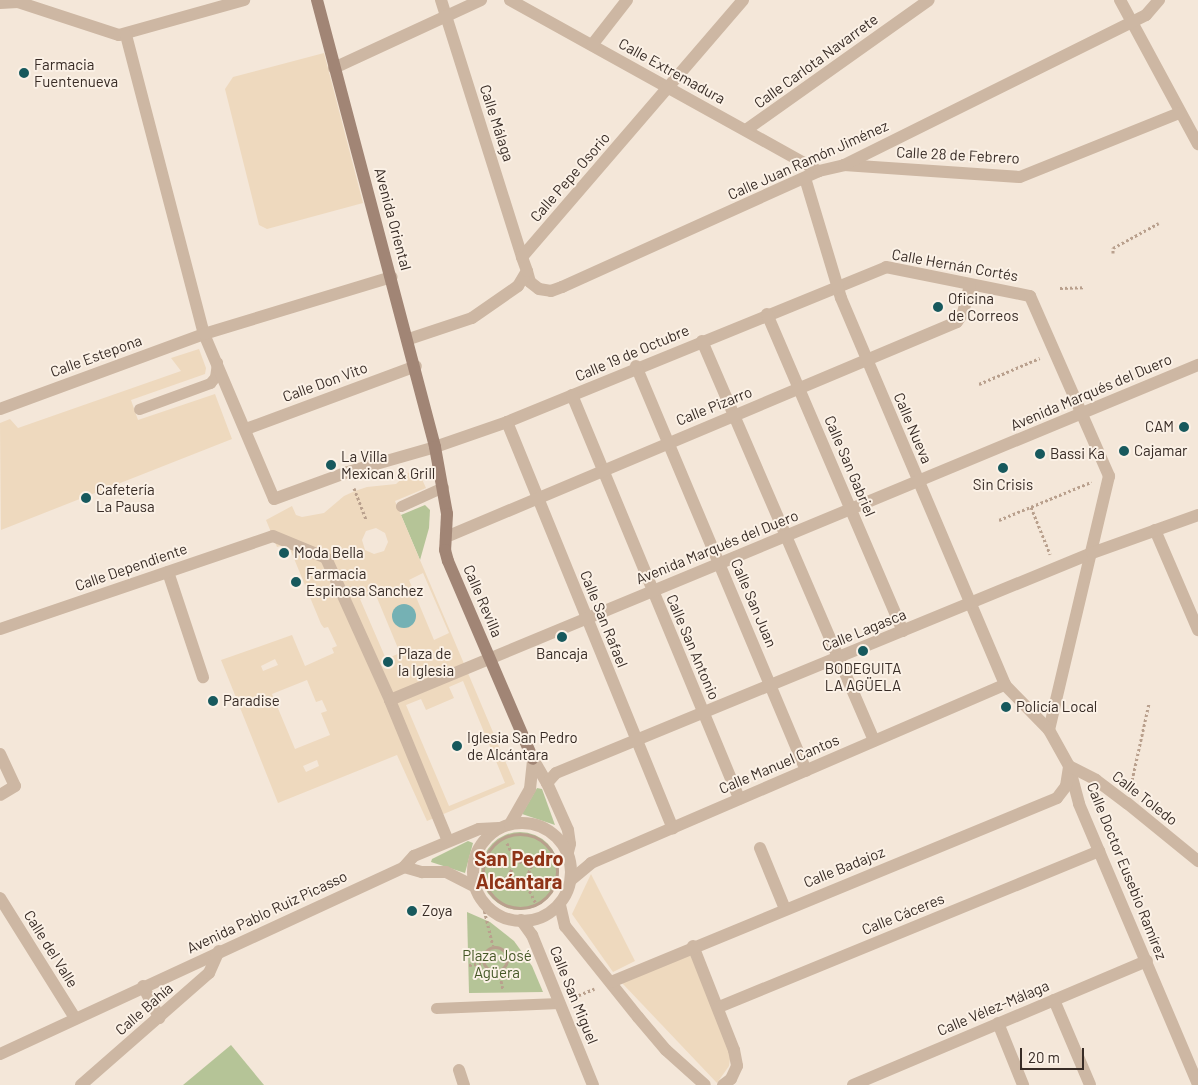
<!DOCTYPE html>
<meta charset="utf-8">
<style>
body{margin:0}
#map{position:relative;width:1198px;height:1085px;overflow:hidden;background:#f4e7d9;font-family:Barlow,sans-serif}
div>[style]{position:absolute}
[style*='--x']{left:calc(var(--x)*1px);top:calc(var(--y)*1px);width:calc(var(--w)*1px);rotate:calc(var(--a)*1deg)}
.green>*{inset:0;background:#b5c497}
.round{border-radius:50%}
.plaza>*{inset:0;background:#eed9be}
.water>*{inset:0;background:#75b1b4}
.path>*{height:3px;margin-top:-1.5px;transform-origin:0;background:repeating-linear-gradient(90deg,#b9a08d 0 2.5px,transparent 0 5px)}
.path>.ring{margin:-1.5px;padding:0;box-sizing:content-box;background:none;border:3px solid #b9a08d;border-radius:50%}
.lane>*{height:11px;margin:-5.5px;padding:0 5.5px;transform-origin:5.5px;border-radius:5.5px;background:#cdb7a3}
.street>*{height:12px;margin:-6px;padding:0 6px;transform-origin:6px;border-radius:6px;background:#cdb7a3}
.street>.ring{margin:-6px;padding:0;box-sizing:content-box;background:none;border:12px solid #cdb7a3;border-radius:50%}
.secondary>*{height:12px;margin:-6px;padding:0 6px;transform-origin:6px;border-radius:6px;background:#a18575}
.dots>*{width:14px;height:14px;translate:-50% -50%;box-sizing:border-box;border:2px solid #fbf1e6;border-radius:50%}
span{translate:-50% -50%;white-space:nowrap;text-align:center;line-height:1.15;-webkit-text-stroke:4px #fbf1e6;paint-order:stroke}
.street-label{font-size:15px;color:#382c26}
.poi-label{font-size:15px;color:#382c26}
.left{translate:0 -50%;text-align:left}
.right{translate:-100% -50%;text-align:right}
.park-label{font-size:15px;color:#465827}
.district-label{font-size:20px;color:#8f3417;font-weight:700}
.scale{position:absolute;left:1020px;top:1048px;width:64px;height:22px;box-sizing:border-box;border:2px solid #382c26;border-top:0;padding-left:6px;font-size:15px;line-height:18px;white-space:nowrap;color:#382c26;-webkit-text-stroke:4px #fbf1e6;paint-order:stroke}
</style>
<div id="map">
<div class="green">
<div style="clip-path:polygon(425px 505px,430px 510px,429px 528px,420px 560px,401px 515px)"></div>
<div style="clip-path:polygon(537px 788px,542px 789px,555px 825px,522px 814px)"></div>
<div class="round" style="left:481px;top:832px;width:78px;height:78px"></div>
<div style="clip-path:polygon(468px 841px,473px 843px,465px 873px,431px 862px,432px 859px)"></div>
<div style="clip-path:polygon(467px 912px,490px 922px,514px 941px,532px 966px,543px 992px,469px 993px)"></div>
<div style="clip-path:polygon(231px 1045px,264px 1085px,183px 1085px)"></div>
</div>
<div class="plaza">
<div style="clip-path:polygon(324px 53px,363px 203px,267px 229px,259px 225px,225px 89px,233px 77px)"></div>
<div style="clip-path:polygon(199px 349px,206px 368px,205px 374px,131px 400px,138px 420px,215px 394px,232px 439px,1px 530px,0 423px,10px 419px,18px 428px,181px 371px,171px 358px)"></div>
<div style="clip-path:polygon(evenodd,416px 466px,426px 488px,395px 501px,515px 784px,427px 821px,397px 755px,278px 803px,221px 660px,292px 635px,305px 666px,334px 653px,332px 648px,337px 646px,328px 627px,324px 628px,321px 624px,288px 544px,277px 547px,266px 520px,292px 506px,296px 515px,302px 517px,324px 513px,344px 496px,355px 491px,367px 487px,396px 484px,416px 466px,376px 528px,385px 533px,388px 542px,384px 551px,374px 554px,365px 550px,362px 540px,366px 531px,376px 528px,416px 466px,423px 573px,449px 633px,434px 640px,409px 580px,423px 573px,416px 466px,375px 593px,400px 653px,386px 659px,360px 599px,375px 593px,416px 466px,275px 659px,278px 665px,263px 671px,261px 666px,275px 659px,416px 466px,307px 680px,316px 702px,322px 700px,327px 711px,321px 713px,330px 735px,295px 749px,272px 694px,307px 680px,416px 466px,463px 681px,505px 783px,449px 806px,406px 705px,421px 699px,426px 710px,454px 698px,449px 687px,463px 681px,416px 466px,317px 760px,319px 766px,306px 772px,303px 766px,317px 760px)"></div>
<div style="clip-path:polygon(591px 874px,635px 961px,613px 972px,572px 914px)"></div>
<div style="clip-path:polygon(690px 954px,731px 1052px,729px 1066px,717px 1083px,622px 983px)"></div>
</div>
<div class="water">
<div class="round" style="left:392px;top:604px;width:24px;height:24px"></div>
</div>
<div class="path">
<div style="--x:1113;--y:253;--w:5;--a:-90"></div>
<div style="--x:1113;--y:248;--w:52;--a:-28.5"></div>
<div style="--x:1060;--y:288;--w:25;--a:-2"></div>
<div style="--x:979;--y:384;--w:66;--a:-23.1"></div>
<div style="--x:354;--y:488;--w:34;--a:69"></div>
<div style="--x:1031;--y:507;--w:51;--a:68"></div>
<div style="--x:999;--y:520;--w:100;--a:-22.4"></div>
<div style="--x:1131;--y:785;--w:84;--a:-77.6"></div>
<div class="ring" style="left:483px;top:834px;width:71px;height:71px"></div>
<div style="--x:507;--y:843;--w:19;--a:65"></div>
<div style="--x:531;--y:866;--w:22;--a:-24"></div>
<div style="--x:525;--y:882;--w:17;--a:-69"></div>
<div style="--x:531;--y:866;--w:17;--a:-159"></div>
<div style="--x:515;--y:860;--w:17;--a:111"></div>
<div style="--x:509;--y:876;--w:17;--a:21"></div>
<div style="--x:525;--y:882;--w:25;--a:63"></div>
<div style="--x:492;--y:884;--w:19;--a:-25"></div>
<div style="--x:482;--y:901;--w:46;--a:76.3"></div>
<div class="ring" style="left:483px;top:947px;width:21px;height:21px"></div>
<div style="--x:508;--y:958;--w:15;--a:-16"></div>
<div style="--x:469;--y:965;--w:15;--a:-8"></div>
<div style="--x:499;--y:971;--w:19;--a:78"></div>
<div style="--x:574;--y:997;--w:22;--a:-22"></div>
</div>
<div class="lane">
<div style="--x:139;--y:409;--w:76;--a:-20.1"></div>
<div style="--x:210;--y:383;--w:8;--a:-50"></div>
<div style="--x:215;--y:377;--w:15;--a:-82"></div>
<div style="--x:401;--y:506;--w:46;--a:-24.3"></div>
<div style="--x:436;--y:1008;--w:123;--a:-2.3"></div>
</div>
<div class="street">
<div style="--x:441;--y:0;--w:269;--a:72.5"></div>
<div style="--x:510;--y:0;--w:353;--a:29"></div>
<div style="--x:1120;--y:0;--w:164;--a:61.6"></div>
<div style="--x:0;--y:3;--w:18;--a:-3"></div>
<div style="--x:18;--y:2;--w:106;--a:18.1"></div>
<div style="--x:119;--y:35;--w:130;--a:-15.6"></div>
<div style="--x:126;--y:35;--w:309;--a:75.4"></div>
<div style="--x:204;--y:334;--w:179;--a:67"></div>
<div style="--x:274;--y:499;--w:79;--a:-20"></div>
<div style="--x:348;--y:472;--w:91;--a:-16"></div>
<div style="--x:435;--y:447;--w:76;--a:-19.1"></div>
<div style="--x:507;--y:422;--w:409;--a:-22.2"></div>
<div style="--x:886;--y:267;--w:147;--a:11.4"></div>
<div style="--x:1030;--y:296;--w:197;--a:66.3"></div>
<div style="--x:1109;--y:476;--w:261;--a:103.3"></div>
<div style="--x:592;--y:45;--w:57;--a:-52.1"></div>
<div style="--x:334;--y:68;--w:162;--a:-24.8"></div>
<div style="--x:746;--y:130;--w:224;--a:-35.4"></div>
<div style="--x:844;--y:165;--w:176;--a:3.9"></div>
<div style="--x:1020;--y:177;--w:171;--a:-21.9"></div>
<div style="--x:805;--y:178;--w:125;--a:73.3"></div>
<div style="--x:841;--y:298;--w:420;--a:67"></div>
<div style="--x:1005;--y:685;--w:63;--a:45.6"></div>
<div style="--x:1049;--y:730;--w:41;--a:60.9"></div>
<div style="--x:1069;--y:766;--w:39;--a:75"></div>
<div style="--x:1079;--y:804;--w:304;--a:67"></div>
<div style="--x:527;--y:271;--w:11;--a:75"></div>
<div style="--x:530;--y:282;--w:11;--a:38"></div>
<div style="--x:539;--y:289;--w:12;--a:9"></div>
<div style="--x:551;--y:291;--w:12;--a:-20"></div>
<div style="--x:562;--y:287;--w:282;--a:-24.3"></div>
<div style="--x:819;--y:171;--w:26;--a:-13"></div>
<div style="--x:844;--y:165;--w:337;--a:-26.4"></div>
<div style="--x:1146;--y:15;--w:20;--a:-49"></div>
<div style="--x:767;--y:314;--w:345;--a:66.8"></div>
<div style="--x:409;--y:339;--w:66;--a:-18.4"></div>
<div style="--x:472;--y:318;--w:56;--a:-34.8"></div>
<div style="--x:518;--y:286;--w:17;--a:-59"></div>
<div style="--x:527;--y:271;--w:15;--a:-110"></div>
<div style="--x:522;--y:257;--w:339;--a:-49.3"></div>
<div style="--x:702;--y:341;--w:435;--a:66.7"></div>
<div style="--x:636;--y:366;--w:439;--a:67.2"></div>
<div style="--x:572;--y:395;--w:437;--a:67.5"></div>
<div style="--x:0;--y:409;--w:217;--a:-20.2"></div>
<div style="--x:204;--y:334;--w:196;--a:-16.9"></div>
<div style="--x:507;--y:422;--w:439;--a:67.8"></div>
<div style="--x:246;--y:429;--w:181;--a:-20.3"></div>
<div style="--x:1155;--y:530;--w:109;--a:66.7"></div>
<div style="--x:446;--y:537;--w:554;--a:-22.82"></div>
<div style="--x:957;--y:322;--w:11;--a:-56"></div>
<div style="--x:963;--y:313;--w:29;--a:-76"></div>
<div style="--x:168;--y:572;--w:111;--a:71.6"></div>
<div style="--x:0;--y:629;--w:288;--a:-18.8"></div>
<div style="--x:273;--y:536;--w:57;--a:22.5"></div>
<div style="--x:326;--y:558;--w:156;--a:65.7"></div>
<div style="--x:0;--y:754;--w:35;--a:65"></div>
<div style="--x:15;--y:786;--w:17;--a:149"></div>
<div style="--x:533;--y:759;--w:28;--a:60"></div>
<div style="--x:547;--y:783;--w:51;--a:65.9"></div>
<div style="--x:568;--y:830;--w:14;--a:82"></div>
<div style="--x:570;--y:844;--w:12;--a:104"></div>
<div style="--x:547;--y:783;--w:13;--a:-48"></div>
<div style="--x:556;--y:773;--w:579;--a:-22.32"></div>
<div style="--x:1092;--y:553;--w:113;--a:-19.7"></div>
<div class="ring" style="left:473px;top:823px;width:86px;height:86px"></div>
<div style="--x:510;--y:824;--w:40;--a:-60.3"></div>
<div style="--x:530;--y:789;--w:30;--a:-84"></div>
<div style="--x:448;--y:841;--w:152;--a:-112.4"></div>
<div style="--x:390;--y:700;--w:875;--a:-22.52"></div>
<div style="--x:760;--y:848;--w:66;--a:67.7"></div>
<div style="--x:404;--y:867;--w:19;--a:16"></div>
<div style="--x:422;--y:872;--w:24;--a:0"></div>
<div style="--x:446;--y:872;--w:34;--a:27"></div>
<div style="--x:571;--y:880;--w:26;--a:-40"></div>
<div style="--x:591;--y:863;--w:451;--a:-23.3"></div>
<div style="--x:0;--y:898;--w:142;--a:58"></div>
<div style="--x:560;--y:905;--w:22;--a:77"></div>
<div style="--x:565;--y:926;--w:117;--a:51.3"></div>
<div style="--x:638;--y:1017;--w:43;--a:49.7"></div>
<div style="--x:666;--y:1050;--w:52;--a:41.9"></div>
<div style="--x:521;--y:920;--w:19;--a:54"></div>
<div style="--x:532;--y:935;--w:162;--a:67.9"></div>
<div style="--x:693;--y:946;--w:112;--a:68.5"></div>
<div style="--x:734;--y:1050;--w:16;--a:79"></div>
<div style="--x:737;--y:1066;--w:14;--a:115"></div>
<div style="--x:731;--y:1079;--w:10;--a:143"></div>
<div style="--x:611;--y:982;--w:482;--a:-22.4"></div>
<div style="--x:1057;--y:798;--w:15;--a:-53"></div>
<div style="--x:1066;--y:786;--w:20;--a:-81"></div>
<div style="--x:1069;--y:766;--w:30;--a:27"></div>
<div style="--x:1096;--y:780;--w:39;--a:37"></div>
<div style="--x:1127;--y:803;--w:92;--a:39.2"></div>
<div style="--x:143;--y:986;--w:36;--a:63"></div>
<div style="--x:1054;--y:1000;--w:92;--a:67"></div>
<div style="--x:719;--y:1007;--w:411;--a:-22.3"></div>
<div style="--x:998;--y:1023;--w:67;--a:68"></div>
<div style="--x:0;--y:1054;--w:445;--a:-24.8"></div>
<div style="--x:404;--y:867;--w:15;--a:-48"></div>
<div style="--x:414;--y:856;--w:70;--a:-22.6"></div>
<div style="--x:479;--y:829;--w:20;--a:-3"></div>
<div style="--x:459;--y:1070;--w:16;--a:72"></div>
<div style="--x:81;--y:1085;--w:170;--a:-41.2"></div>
<div style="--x:209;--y:973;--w:24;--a:-66"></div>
<div style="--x:853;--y:1085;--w:319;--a:-22.9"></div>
</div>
<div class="secondary">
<div style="--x:317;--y:0;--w:462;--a:75.2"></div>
<div style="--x:435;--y:447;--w:68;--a:79.8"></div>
<div style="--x:447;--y:514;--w:36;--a:93"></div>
<div style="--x:445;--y:550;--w:11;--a:75"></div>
<div style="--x:448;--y:561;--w:215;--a:66.8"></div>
</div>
<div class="dots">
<div style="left:24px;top:73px;background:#17595d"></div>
<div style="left:938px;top:307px;background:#17595d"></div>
<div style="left:1184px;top:427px;background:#17595d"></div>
<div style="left:1124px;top:451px;background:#17595d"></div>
<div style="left:1040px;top:454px;background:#17595d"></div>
<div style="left:331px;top:465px;background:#17595d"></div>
<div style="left:1003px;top:468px;background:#17595d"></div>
<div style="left:86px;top:498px;background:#17595d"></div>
<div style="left:284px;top:553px;background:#17595d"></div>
<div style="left:296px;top:582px;background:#17595d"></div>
<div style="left:562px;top:637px;background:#17595d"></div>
<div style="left:863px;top:651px;background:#17595d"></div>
<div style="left:388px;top:662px;background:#17595d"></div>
<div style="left:213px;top:701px;background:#17595d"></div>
<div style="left:1006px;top:707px;background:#17595d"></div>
<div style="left:457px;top:746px;background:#17595d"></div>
<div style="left:412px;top:911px;background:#17595d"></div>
</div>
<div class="street-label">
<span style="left:816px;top:61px;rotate:-36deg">Calle Carlota Navarrete</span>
<span style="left:672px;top:71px;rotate:29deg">Calle Extremadura</span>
<span style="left:497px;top:123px;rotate:72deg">Calle Málaga</span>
<span style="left:958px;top:155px;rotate:3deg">Calle 28 de Febrero</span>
<span style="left:808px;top:160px;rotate:-24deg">Calle Juan Ramón Jiménez</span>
<span style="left:570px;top:177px;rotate:-49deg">Calle Pepe Osorio</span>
<span style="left:393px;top:219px;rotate:75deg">Avenida Oriental</span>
<span style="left:955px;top:265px;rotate:10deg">Calle Hernán Cortés</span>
<span style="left:632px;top:353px;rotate:-23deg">Calle 19 de Octubre</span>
<span style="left:96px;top:356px;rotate:-20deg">Calle Estepona</span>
<span style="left:325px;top:382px;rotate:-20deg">Calle Don Vito</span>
<span style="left:1091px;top:392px;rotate:-23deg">Avenida Marqués del Duero</span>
<span style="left:714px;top:406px;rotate:-22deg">Calle Pizarro</span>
<span style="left:913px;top:428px;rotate:67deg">Calle Nueva</span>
<span style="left:850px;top:466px;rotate:67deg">Calle San Gabriel</span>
<span style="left:717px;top:547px;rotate:-22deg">Avenida Marqués del Duero</span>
<span style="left:131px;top:567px;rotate:-19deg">Calle Dependiente</span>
<span style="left:483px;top:601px;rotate:67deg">Calle Revilla</span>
<span style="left:754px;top:603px;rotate:67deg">Calle San Juan</span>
<span style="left:604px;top:619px;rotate:68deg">Calle San Rafael</span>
<span style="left:864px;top:630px;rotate:-22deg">Calle Lagasca</span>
<span style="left:693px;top:647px;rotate:67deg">Calle San Antonio</span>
<span style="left:779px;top:764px;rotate:-23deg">Calle Manuel Cantos</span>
<span style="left:1145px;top:798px;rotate:38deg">Calle Toledo</span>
<span style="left:844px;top:867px;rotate:-22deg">Calle Badajoz</span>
<span style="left:1127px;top:871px;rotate:68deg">Calle Doctor Eusebio Ramírez</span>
<span style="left:267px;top:912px;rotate:-25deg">Avenida Pablo Ruiz Picasso</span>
<span style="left:903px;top:914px;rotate:-22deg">Calle Cáceres</span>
<span style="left:51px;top:949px;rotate:58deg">Calle del Valle</span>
<span style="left:574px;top:995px;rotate:68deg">Calle San Miguel</span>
<span style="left:993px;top:1008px;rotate:-23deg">Calle Vélez-Málaga</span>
<span style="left:144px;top:1009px;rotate:-41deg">Calle Bahía</span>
</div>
<div class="poi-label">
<span class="left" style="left:34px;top:73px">Farmacia<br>Fuentenueva</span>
<span class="left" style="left:948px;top:307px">Oficina<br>de Correos</span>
<span class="right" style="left:1174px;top:427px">CAM</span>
<span class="left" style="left:1134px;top:451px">Cajamar</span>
<span class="left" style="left:1050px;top:454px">Bassi Ka</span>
<span class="left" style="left:341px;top:465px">La Villa<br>Mexican &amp; Grill</span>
<span style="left:1003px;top:485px">Sin Crisis</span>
<span class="left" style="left:96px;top:498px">Cafetería<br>La Pausa</span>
<span class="left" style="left:294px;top:553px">Moda Bella</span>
<span class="left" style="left:306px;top:582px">Farmacia<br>Espinosa Sanchez</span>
<span class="left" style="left:398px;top:662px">Plaza de<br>la Iglesia</span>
<span style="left:562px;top:654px">Bancaja</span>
<span style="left:863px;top:677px">BODEGUITA<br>LA AGÜELA</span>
<span class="left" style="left:223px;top:701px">Paradise</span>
<span class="left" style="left:1016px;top:707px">Policía Local</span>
<span class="left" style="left:467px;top:746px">Iglesia San Pedro<br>de Alcántara</span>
<span class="left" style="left:422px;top:911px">Zoya</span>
</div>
<div class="park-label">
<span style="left:497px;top:964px">Plaza José<br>Agüera</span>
</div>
<div class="district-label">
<span style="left:519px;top:870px">San Pedro<br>Alcántara</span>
</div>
<div class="scale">20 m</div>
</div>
